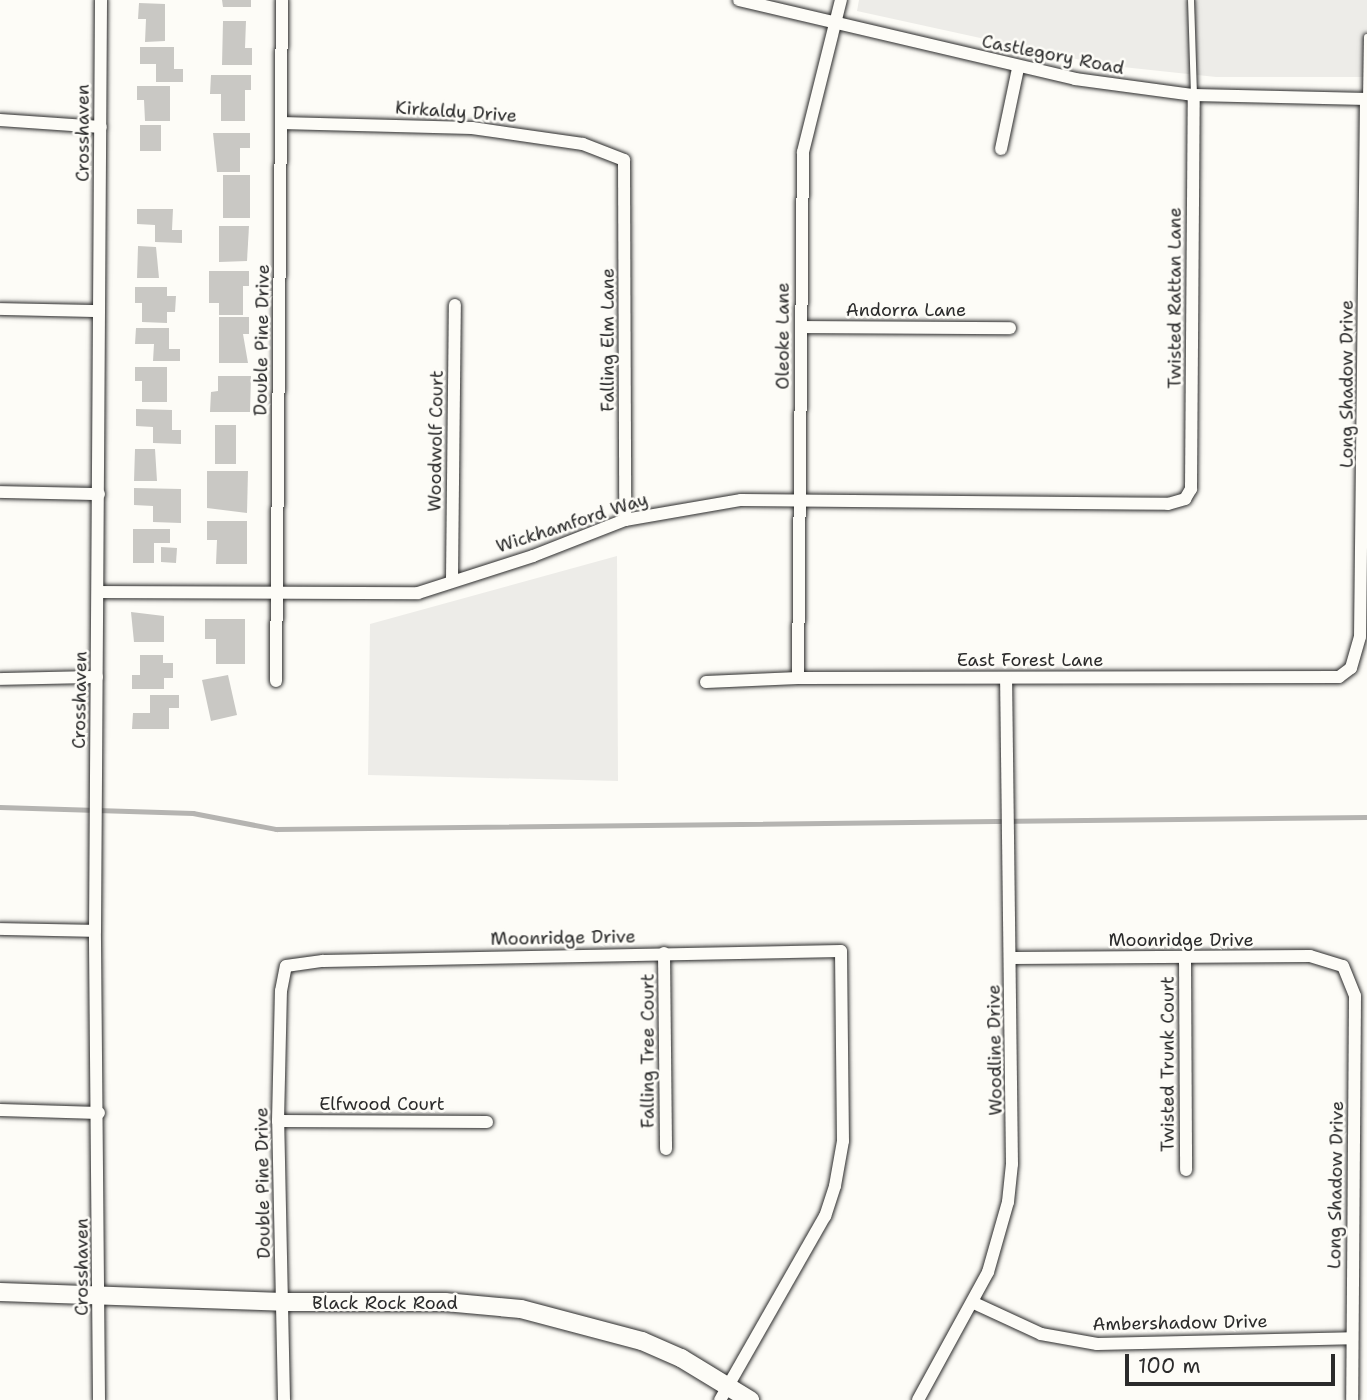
<!DOCTYPE html>
<style>
body{margin:0}
#map{position:relative;width:1367px;height:1400px;overflow:hidden;background:#fdfcf7;font-family:"Shantell Sans",sans-serif}
div>[style]{position:absolute}
[style*='--x']{left:calc(var(--x)*1px);top:calc(var(--y)*1px);width:calc(var(--w)*1px);rotate:calc(var(--a)*1deg)}
.built>*{inset:0;background:#edece8}
.stream>*{height:4.5px;margin:-2.25px;padding:0 2.25px;transform-origin:2.25px;border-radius:2.25px;background:#b5b4b1}
.building>*{inset:0;background:#c9c8c4}
.roads{filter:drop-shadow(0 0 2px #2b2b2b) drop-shadow(0 0 2px #2b2b2b)}
.lane>*{height:6px;margin:-3px;padding:0 3px;transform-origin:3px;border-radius:3px;background:#fdfcf7}
.street>*{height:12px;margin:-6px;padding:0 6px;transform-origin:6px;border-radius:6px;background:#fdfcf7}
.secondary>*{height:18px;margin:-9px;padding:0 9px;transform-origin:9px;border-radius:9px;background:#fdfcf7}
span{translate:-50% -50%;white-space:nowrap;text-align:center;line-height:1.15;-webkit-text-stroke:5px #fdfcf7;paint-order:stroke}
.street-label{font-size:18px;color:#2b2b2b}
.scale{position:absolute;left:1125px;top:1354px;width:210px;height:32px;box-sizing:border-box;border:4px solid #2b2b2b;border-top:0;padding-left:9px;font-size:21px;line-height:24px;white-space:nowrap;color:#2b2b2b;-webkit-text-stroke:5px #fdfcf7;paint-order:stroke}
</style>
<div id="map">
<div class="built">
<div style="clip-path:polygon(859px 0,1367px 0,1367px 77px,1216px 77px,1104px 65px,857px 11px)"></div>
<div style="clip-path:polygon(617px 556px,618px 781px,368px 775px,370px 624px)"></div>
</div>
<div class="stream">
<div style="--x:0;--y:807;--w:193;--a:1.8"></div>
<div style="--x:193;--y:813;--w:85;--a:10.9"></div>
<div style="--x:276;--y:829;--w:1091;--a:-0.63"></div>
</div>
<div class="building">
<div style="clip-path:polygon(222px 0,251px 0,251px 7px,223px 7px)"></div>
<div style="clip-path:polygon(139px 3px,165px 4px,165px 41px,145px 42px,146px 19px,138px 19px)"></div>
<div style="clip-path:polygon(223px 21px,246px 21px,245px 48px,252px 48px,252px 65px,222px 65px)"></div>
<div style="clip-path:polygon(140px 47px,174px 47px,174px 69px,183px 69px,183px 82px,156px 82px,156px 64px,140px 64px)"></div>
<div style="clip-path:polygon(211px 75px,251px 75px,251px 90px,245px 90px,245px 121px,221px 121px,221px 94px,210px 94px)"></div>
<div style="clip-path:polygon(137px 86px,170px 86px,170px 121px,145px 121px,144px 100px,137px 100px)"></div>
<div style="clip-path:polygon(140px 125px,161px 125px,161px 151px,140px 151px)"></div>
<div style="clip-path:polygon(213px 133px,250px 133px,250px 148px,240px 148px,240px 172px,217px 172px)"></div>
<div style="clip-path:polygon(223px 175px,250px 175px,250px 218px,223px 218px)"></div>
<div style="clip-path:polygon(137px 209px,173px 209px,172px 230px,182px 230px,182px 243px,155px 242px,155px 225px,137px 224px)"></div>
<div style="clip-path:polygon(219px 226px,249px 226px,247px 261px,219px 262px)"></div>
<div style="clip-path:polygon(138px 246px,156px 247px,159px 278px,137px 278px)"></div>
<div style="clip-path:polygon(209px 271px,249px 271px,249px 286px,243px 286px,243px 315px,219px 315px,219px 303px,209px 303px)"></div>
<div style="clip-path:polygon(135px 287px,167px 287px,167px 296px,176px 296px,175px 312px,167px 312px,167px 323px,142px 322px,142px 303px,135px 303px)"></div>
<div style="clip-path:polygon(219px 317px,249px 317px,249px 334px,243px 334px,248px 363px,219px 363px)"></div>
<div style="clip-path:polygon(136px 328px,169px 328px,169px 349px,180px 349px,180px 361px,153px 361px,154px 344px,135px 344px)"></div>
<div style="clip-path:polygon(135px 367px,167px 367px,167px 402px,142px 402px,142px 381px,135px 381px)"></div>
<div style="clip-path:polygon(218px 376px,251px 376px,250px 412px,210px 412px,211px 392px,218px 391px)"></div>
<div style="clip-path:polygon(136px 409px,172px 410px,172px 430px,181px 430px,181px 444px,153px 443px,153px 427px,136px 426px)"></div>
<div style="clip-path:polygon(215px 425px,236px 425px,236px 464px,215px 464px)"></div>
<div style="clip-path:polygon(135px 449px,155px 449px,157px 481px,134px 481px)"></div>
<div style="clip-path:polygon(207px 471px,248px 471px,247px 513px,207px 508px)"></div>
<div style="clip-path:polygon(134px 488px,181px 489px,181px 523px,153px 522px,153px 506px,134px 505px)"></div>
<div style="clip-path:polygon(207px 521px,247px 521px,247px 564px,216px 564px,217px 540px,207px 540px)"></div>
<div style="clip-path:polygon(133px 529px,170px 529px,170px 543px,154px 543px,154px 563px,133px 563px)"></div>
<div style="clip-path:polygon(161px 547px,177px 548px,176px 563px,161px 562px)"></div>
<div style="clip-path:polygon(131px 612px,164px 616px,164px 642px,134px 642px)"></div>
<div style="clip-path:polygon(205px 619px,245px 619px,245px 664px,216px 664px,216px 639px,205px 639px)"></div>
<div style="clip-path:polygon(140px 655px,163px 655px,163px 663px,173px 663px,173px 678px,164px 678px,164px 689px,132px 689px,132px 675px,140px 675px)"></div>
<div style="clip-path:polygon(228px 675px,237px 715px,211px 721px,202px 680px)"></div>
<div style="clip-path:polygon(150px 695px,179px 695px,179px 708px,169px 708px,169px 729px,132px 729px,133px 713px,150px 713px)"></div>
</div>
<div class="roads">
<div class="lane">
<div style="--x:1191;--y:0;--w:95;--a:88.2"></div>
<div style="--x:1366;--y:99;--w:62;--a:-89.1"></div>
</div>
<div class="street">
<div style="--x:739;--y:0;--w:345;--a:13.2"></div>
<div style="--x:1075;--y:79;--w:120;--a:7.7"></div>
<div style="--x:1194;--y:95;--w:173;--a:1.3"></div>
<div style="--x:0;--y:120;--w:101;--a:4"></div>
<div style="--x:281;--y:123;--w:191;--a:1.5"></div>
<div style="--x:472;--y:128;--w:112;--a:8.2"></div>
<div style="--x:583;--y:144;--w:44;--a:21.3"></div>
<div style="--x:624;--y:160;--w:360;--a:89.8"></div>
<div style="--x:1001;--y:149;--w:83;--a:-78.1"></div>
<div style="--x:0;--y:309;--w:99;--a:1.2"></div>
<div style="--x:801;--y:327;--w:209;--a:0.3"></div>
<div style="--x:0;--y:492;--w:99;--a:1.2"></div>
<div style="--x:452;--y:578;--w:273;--a:-89.4"></div>
<div style="--x:98;--y:592;--w:320;--a:0.2"></div>
<div style="--x:418;--y:593;--w:121;--a:-17.8"></div>
<div style="--x:533;--y:556;--w:99;--a:-21.4"></div>
<div style="--x:625;--y:520;--w:118;--a:-9.8"></div>
<div style="--x:741;--y:500;--w:427;--a:0.5"></div>
<div style="--x:1168;--y:504;--w:18;--a:-16"></div>
<div style="--x:1185;--y:499;--w:12;--a:-59"></div>
<div style="--x:1191;--y:489;--w:394;--a:-89.6"></div>
<div style="--x:798;--y:678;--w:526;--a:-89.46"></div>
<div style="--x:803;--y:152;--w:157;--a:-76"></div>
<div style="--x:0;--y:679;--w:97;--a:-1.2"></div>
<div style="--x:276;--y:681;--w:681;--a:-89.5"></div>
<div style="--x:706;--y:682;--w:92;--a:-2.5"></div>
<div style="--x:798;--y:678;--w:541;--a:-0.11"></div>
<div style="--x:1339;--y:677;--w:15;--a:-37"></div>
<div style="--x:1351;--y:668;--w:32;--a:-74"></div>
<div style="--x:1360;--y:637;--w:538;--a:-89.36"></div>
<div style="--x:0;--y:929;--w:95;--a:1.2"></div>
<div style="--x:664;--y:953;--w:196;--a:89.4"></div>
<div style="--x:1011;--y:958;--w:299;--a:-0.4"></div>
<div style="--x:1310;--y:956;--w:34;--a:17"></div>
<div style="--x:1343;--y:966;--w:32;--a:68"></div>
<div style="--x:1355;--y:996;--w:404;--a:90.4"></div>
<div style="--x:1185;--y:958;--w:212;--a:89.7"></div>
<div style="--x:0;--y:1110;--w:99;--a:1.7"></div>
<div style="--x:278;--y:1121;--w:209;--a:0.3"></div>
<div style="--x:974;--y:1303;--w:74;--a:24.8"></div>
<div style="--x:1041;--y:1334;--w:57;--a:10.1"></div>
<div style="--x:1097;--y:1344;--w:255;--a:-1.3"></div>
<div style="--x:99;--y:1400;--w:469;--a:-90.5"></div>
<div style="--x:95;--y:931;--w:931;--a:-89.63"></div>
<div style="--x:284;--y:1400;--w:279;--a:-91.2"></div>
<div style="--x:278;--y:1121;--w:130;--a:-88.7"></div>
<div style="--x:281;--y:991;--w:25;--a:-79"></div>
<div style="--x:286;--y:966;--w:37;--a:-8"></div>
<div style="--x:323;--y:961;--w:518;--a:-1.11"></div>
<div style="--x:841;--y:951;--w:190;--a:89.4"></div>
<div style="--x:843;--y:1141;--w:46;--a:100.1"></div>
<div style="--x:835;--y:1186;--w:32;--a:108"></div>
<div style="--x:825;--y:1216;--w:212;--a:119.7"></div>
<div style="--x:918;--y:1400;--w:146;--a:-61.3"></div>
<div style="--x:988;--y:1272;--w:73;--a:-74.1"></div>
<div style="--x:1008;--y:1202;--w:38;--a:-84"></div>
<div style="--x:1012;--y:1164;--w:486;--a:-90.7"></div>
</div>
<div class="secondary">
<div style="--x:0;--y:1292;--w:283;--a:2"></div>
<div style="--x:283;--y:1302;--w:162;--a:0"></div>
<div style="--x:445;--y:1302;--w:76;--a:5.3"></div>
<div style="--x:521;--y:1309;--w:125;--a:14.8"></div>
<div style="--x:642;--y:1341;--w:43;--a:23.6"></div>
<div style="--x:681;--y:1358;--w:81;--a:31.3"></div>
</div>
</div>
<div class="street-label">
<span style="left:1053px;top:55px;rotate:11deg">Castlegory Road</span>
<span style="left:456px;top:112px;rotate:4deg">Kirkaldy Drive</span>
<span style="left:83px;top:133px;rotate:-90deg">Crosshaven</span>
<span style="left:1175px;top:298px;rotate:-90deg">Twisted Rattan Lane</span>
<span style="left:906px;top:310px">Andorra Lane</span>
<span style="left:783px;top:336px;rotate:-90deg">Oleoke Lane</span>
<span style="left:262px;top:340px;rotate:-89deg">Double Pine Drive</span>
<span style="left:608px;top:340px;rotate:-90deg">Falling Elm Lane</span>
<span style="left:1347px;top:384px;rotate:-90deg">Long Shadow Drive</span>
<span style="left:436px;top:441px;rotate:-89deg">Woodwolf Court</span>
<span style="left:572px;top:523px;rotate:-18deg">Wickhamford Way</span>
<span style="left:1030px;top:660px">East Forest Lane</span>
<span style="left:80px;top:700px;rotate:-89deg">Crosshaven</span>
<span style="left:563px;top:938px;rotate:-1deg">Moonridge Drive</span>
<span style="left:1181px;top:940px">Moonridge Drive</span>
<span style="left:995px;top:1050px;rotate:-91deg">Woodline Drive</span>
<span style="left:648px;top:1051px;rotate:-90deg">Falling Tree Court</span>
<span style="left:1168px;top:1064px;rotate:-90deg">Twisted Trunk Court</span>
<span style="left:382px;top:1104px">Elfwood Court</span>
<span style="left:263px;top:1183px;rotate:-91deg">Double Pine Drive</span>
<span style="left:1336px;top:1185px;rotate:-89deg">Long Shadow Drive</span>
<span style="left:82px;top:1267px;rotate:-90deg">Crosshaven</span>
<span style="left:385px;top:1303px">Black Rock Road</span>
<span style="left:1180px;top:1323px;rotate:-1deg">Ambershadow Drive</span>
</div>
<div class="scale">100 m</div>
</div>
